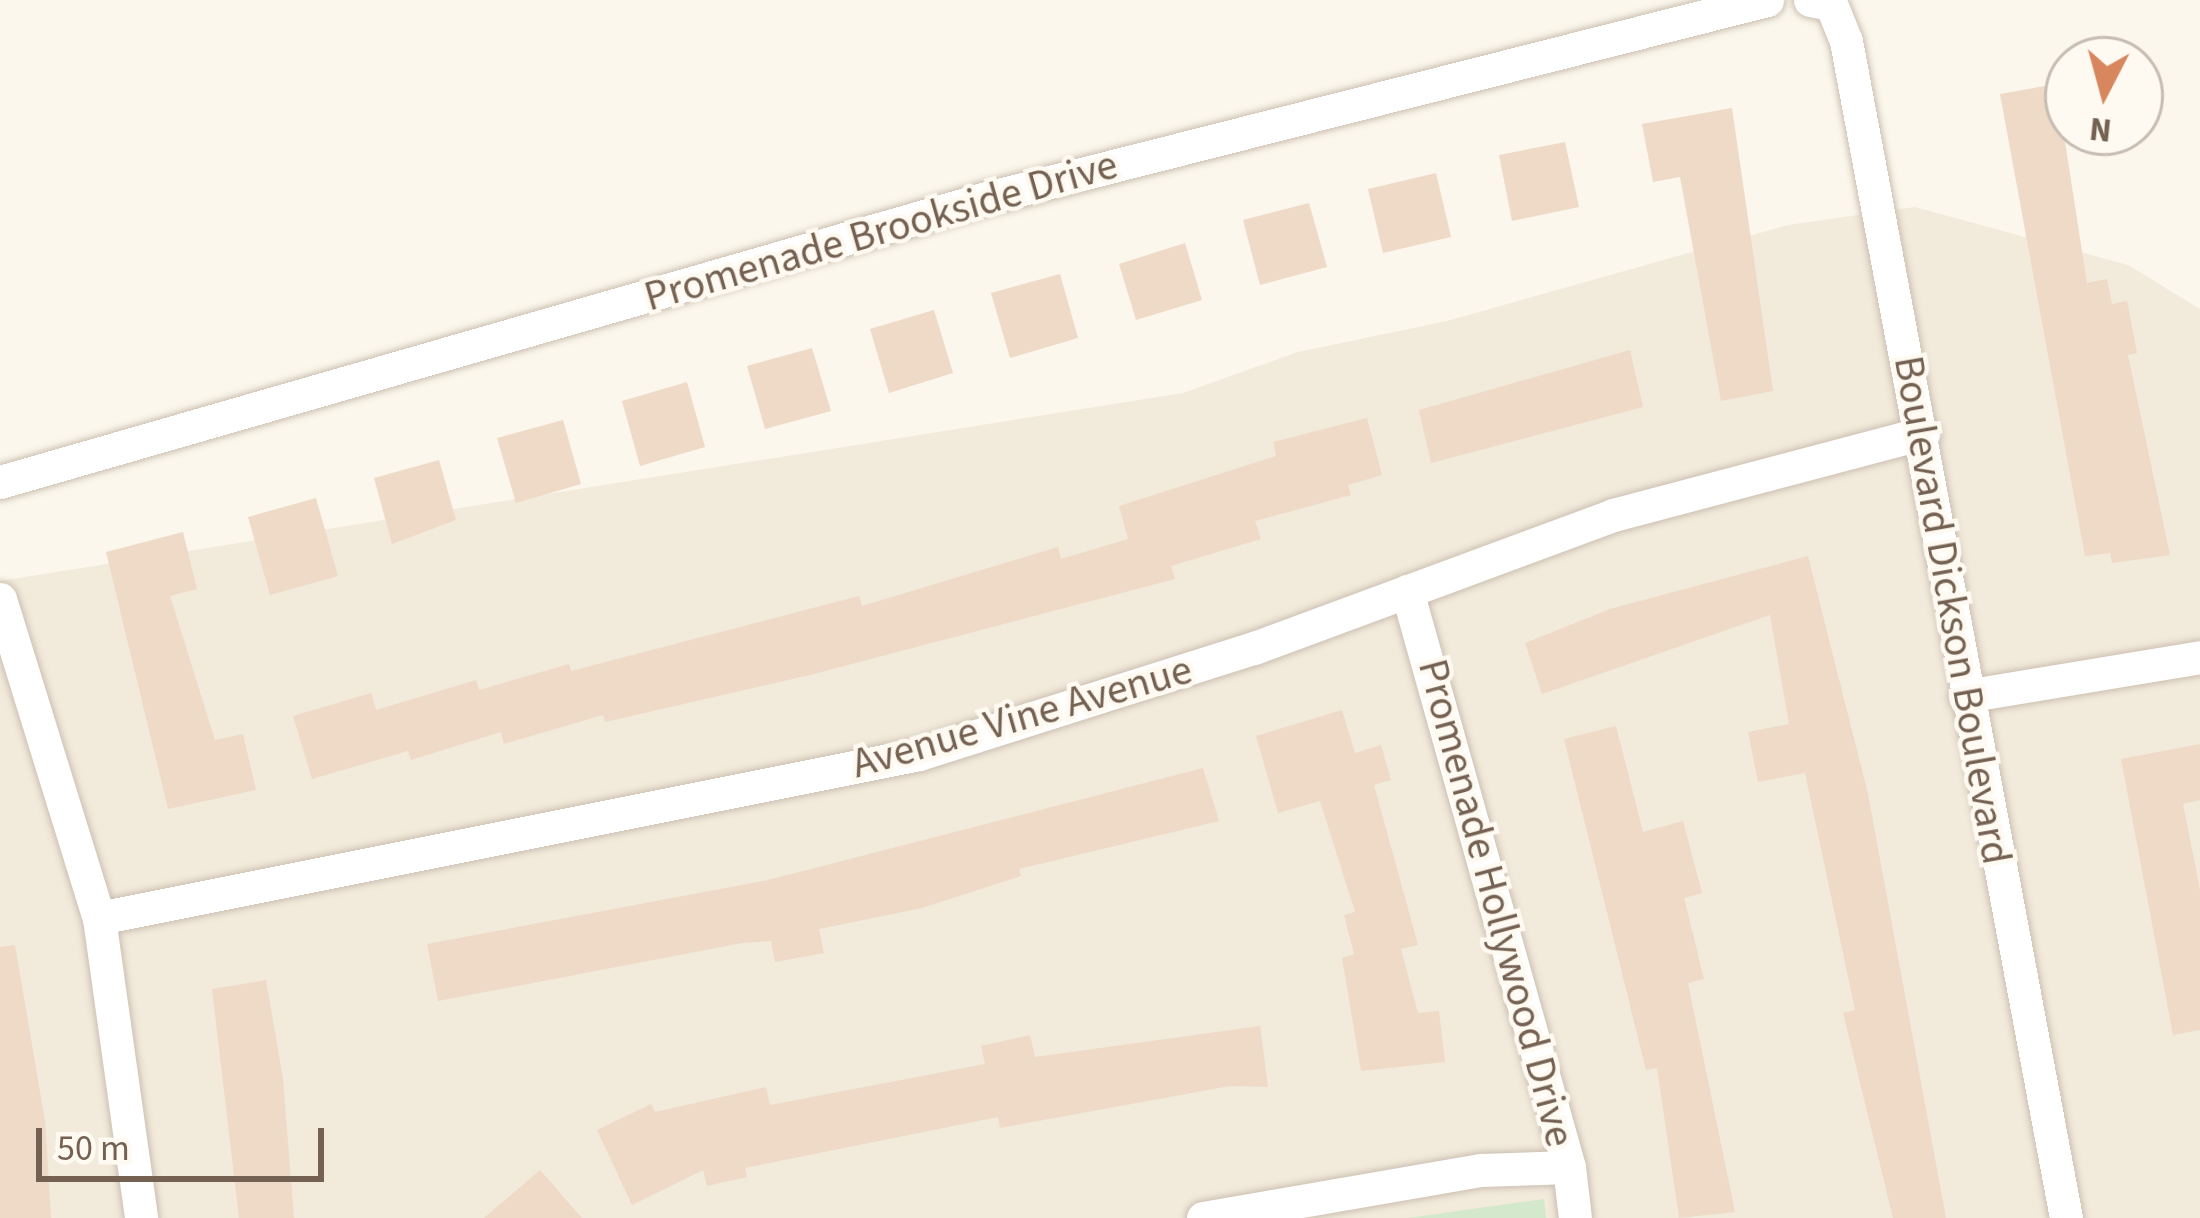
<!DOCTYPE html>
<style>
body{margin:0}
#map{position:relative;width:2200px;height:1218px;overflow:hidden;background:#fbf7ec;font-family:"Source Sans 3",sans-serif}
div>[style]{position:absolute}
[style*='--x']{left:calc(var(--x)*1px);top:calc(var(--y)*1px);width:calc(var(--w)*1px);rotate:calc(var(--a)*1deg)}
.residential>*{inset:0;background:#f2eadb}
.green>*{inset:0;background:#d4e8cb}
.building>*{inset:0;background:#eedac6}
.roads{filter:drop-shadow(0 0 3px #ccc0b2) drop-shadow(0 0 3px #ccc0b2)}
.street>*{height:33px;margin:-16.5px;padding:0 16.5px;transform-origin:16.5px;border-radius:16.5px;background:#fff}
span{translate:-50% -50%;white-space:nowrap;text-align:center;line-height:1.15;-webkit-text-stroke:9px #fefaf2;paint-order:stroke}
.street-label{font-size:42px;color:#746151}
.north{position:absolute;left:2044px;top:36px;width:120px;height:120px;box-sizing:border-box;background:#fefaf2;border:3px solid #c7bdb2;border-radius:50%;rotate:186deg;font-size:33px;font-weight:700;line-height:48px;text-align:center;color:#746151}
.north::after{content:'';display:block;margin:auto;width:42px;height:54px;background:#d7865e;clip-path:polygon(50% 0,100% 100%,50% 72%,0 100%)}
.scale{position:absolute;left:36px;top:1128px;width:288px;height:54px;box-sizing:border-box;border:6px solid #746151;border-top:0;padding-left:15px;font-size:36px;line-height:42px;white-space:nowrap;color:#746151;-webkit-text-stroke:9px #fefaf2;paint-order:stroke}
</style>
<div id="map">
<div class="residential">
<div style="clip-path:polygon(1915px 207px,2128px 265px,2200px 309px,2200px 1218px,0 1218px,0 581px,1183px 393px,1298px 352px,1447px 321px,1788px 225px)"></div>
</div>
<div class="green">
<div style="clip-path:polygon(1544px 1199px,1546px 1218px,1408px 1218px)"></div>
</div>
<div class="building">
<div style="clip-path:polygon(2056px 84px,2087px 283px,2107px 279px,2112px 304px,2127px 301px,2137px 353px,2128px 355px,2170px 555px,2112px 563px,2110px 553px,2085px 556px,2000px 94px)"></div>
<div style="clip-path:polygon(1732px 108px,1773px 391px,1721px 401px,1680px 177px,1653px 182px,1642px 124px)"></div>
<div style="clip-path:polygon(1565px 142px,1579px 207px,1512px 221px,1499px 155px)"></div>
<div style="clip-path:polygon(1436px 173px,1451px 237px,1383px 253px,1368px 189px)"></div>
<div style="clip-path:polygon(1309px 203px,1327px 267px,1260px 285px,1243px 220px)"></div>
<div style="clip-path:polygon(1185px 243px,1202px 300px,1136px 320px,1119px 264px)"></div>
<div style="clip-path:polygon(1060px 274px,1078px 338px,1010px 358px,991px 293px)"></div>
<div style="clip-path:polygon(934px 310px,953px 373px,889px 393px,870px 329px)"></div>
<div style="clip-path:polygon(812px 348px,831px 411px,765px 429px,747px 366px)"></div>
<div style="clip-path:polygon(1630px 350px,1643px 407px,1431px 463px,1419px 410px)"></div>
<div style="clip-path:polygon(687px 382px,705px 447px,640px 466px,622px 401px)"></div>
<div style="clip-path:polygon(1367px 418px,1382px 475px,1348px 485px,1351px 495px,1255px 521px,1261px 539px,1171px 566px,1175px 579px,806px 676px,605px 722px,603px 715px,504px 744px,501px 732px,411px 760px,408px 751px,312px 779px,293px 716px,371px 693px,376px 710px,476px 680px,479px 690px,569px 664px,571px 671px,859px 596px,862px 606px,1058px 547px,1061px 559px,1128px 539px,1119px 506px,1276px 456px,1273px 442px)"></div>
<div style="clip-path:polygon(563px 420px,581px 484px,516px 503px,497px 438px)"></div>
<div style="clip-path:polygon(439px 460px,456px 520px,392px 544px,374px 478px)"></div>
<div style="clip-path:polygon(316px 498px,338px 576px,270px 595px,248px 517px)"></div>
<div style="clip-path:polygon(183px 532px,197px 589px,170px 596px,215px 740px,243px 734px,256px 790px,168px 809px,106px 552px)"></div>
<div style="clip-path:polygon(1808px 556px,1868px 794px,1946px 1218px,1893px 1218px,1843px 1013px,1855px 1010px,1805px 773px,1758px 782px,1748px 732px,1789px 724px,1770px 615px,1542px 694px,1525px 643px,1610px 609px)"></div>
<div style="clip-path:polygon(1342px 710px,1355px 753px,1381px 745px,1391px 780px,1374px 785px,1418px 945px,1401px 949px,1418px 1013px,1439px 1011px,1445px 1062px,1361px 1071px,1342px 958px,1354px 954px,1344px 915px,1355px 912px,1320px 801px,1278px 813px,1256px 736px)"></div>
<div style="clip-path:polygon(1616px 726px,1643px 832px,1683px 821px,1702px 893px,1684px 898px,1704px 979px,1688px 983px,1735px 1212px,1679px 1218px,1657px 1068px,1646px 1070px,1564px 739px)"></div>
<div style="clip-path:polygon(2200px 744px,2200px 800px,2183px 804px,2200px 890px,2200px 1030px,2173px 1035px,2121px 759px)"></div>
<div style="clip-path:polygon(1203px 768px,1219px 821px,1019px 869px,1021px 876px,922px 908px,819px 929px,824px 953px,775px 962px,771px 941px,742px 943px,438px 1001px,427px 944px,768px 880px)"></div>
<div style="clip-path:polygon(15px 945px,45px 1121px,51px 1218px,0 1218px,0 947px)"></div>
<div style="clip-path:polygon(266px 980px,283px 1079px,294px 1218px,239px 1218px,212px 989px)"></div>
<div style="clip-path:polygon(1260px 1026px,1268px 1087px,1230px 1086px,1000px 1128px,998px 1117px,745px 1168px,747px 1177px,707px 1186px,703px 1170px,632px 1205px,597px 1130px,651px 1104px,655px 1112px,766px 1087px,770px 1105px,985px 1064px,981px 1046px,1030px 1035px,1035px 1057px)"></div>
<div style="clip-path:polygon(540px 1170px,582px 1218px,484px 1218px)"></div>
</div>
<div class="roads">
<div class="street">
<div style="--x:1810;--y:0;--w:21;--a:11"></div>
<div style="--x:1831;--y:4;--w:40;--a:68"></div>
<div style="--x:1846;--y:41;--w:1197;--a:79.41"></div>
<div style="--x:0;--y:482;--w:1023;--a:-16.06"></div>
<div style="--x:983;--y:199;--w:809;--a:-14.24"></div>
<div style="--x:1407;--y:591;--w:598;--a:74.29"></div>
<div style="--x:1569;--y:1167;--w:51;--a:83.3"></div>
<div style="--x:0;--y:599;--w:334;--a:72.8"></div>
<div style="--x:99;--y:918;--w:303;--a:82"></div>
<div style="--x:1965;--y:696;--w:238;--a:-9.4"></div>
<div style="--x:99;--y:918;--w:836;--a:-11.31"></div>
<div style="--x:919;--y:754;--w:351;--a:-17.6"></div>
<div style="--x:1254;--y:648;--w:383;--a:-20.3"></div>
<div style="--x:1613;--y:515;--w:321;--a:-14.8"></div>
<div style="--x:1203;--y:1218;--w:283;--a:-9.8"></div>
<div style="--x:1482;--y:1170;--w:87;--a:-2"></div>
</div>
</div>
<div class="street-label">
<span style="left:881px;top:231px;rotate:-16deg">Promenade Brookside Drive</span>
<span style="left:1952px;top:610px;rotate:80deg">Boulevard Dickson Boulevard</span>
<span style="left:1022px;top:717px;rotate:-16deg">Avenue Vine Avenue</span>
<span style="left:1496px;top:903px;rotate:75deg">Promenade Hollywood Drive</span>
</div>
<div class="north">N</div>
<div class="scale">50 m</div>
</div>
